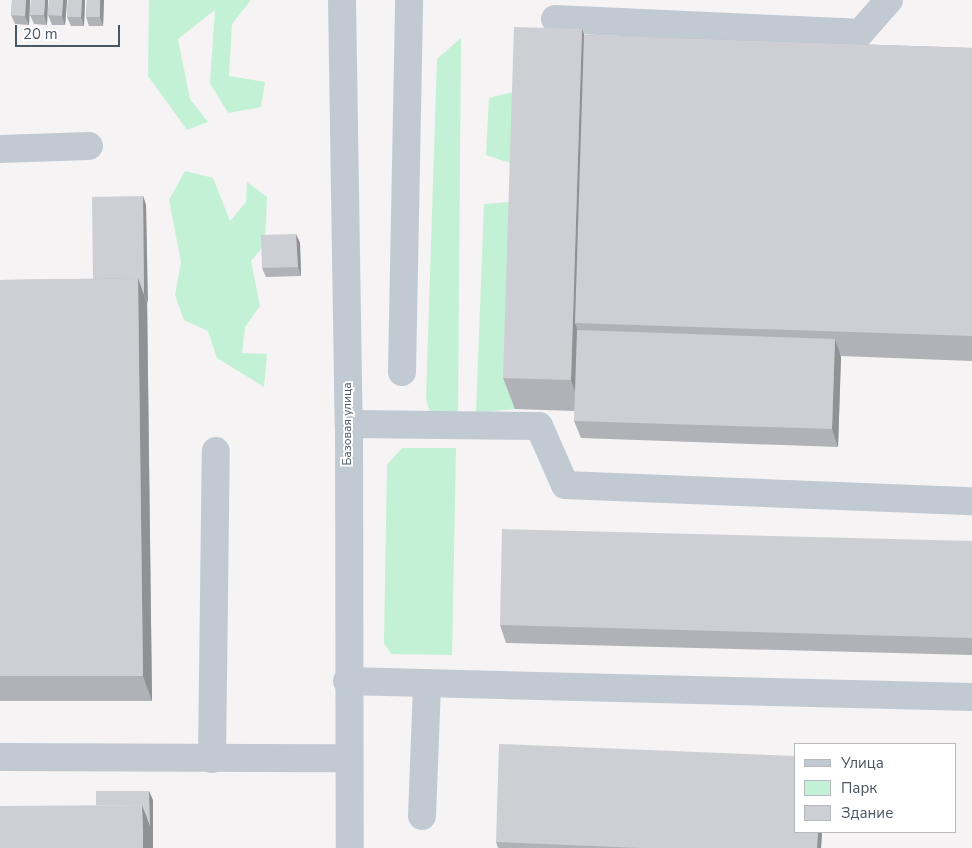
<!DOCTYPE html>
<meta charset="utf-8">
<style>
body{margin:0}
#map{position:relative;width:972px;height:848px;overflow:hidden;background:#f5f3f3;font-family:"Nunito Sans",sans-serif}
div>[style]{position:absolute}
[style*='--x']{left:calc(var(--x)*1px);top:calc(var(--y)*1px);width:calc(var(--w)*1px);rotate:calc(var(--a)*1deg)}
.green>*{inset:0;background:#c3f1d5}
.minor>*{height:28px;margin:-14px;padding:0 14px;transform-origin:14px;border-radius:14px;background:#c1cad2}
.wall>*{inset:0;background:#b0b2b7}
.shaded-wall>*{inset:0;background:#909195}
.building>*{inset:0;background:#cdcfd5}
span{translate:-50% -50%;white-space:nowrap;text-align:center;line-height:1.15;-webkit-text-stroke:4px #fff;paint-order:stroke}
.street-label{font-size:12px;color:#4a5661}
.legend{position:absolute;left:794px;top:743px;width:162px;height:90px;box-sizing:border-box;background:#fff;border:1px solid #b7bbc0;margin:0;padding:6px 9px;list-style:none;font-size:15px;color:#4a5661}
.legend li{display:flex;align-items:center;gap:10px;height:25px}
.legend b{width:25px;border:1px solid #b7bbc0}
.scale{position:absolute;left:15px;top:25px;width:105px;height:22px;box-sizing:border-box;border:2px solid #4a5661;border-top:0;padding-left:6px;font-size:15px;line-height:18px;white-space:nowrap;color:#4a5661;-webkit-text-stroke:4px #fff;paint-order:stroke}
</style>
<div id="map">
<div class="green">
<div style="clip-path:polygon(149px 0,251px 0,232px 24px,229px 76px,265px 82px,261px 107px,228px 113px,210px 83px,215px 10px,178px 39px,190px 99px,208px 122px,187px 130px,148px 76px)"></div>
<div style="clip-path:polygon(461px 38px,458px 412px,430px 412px,426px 399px,437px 59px)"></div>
<div style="clip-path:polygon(525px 89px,522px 167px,486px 155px,489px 98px)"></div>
<div style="clip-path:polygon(185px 171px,213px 178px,230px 221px,246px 202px,247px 182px,267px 197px,265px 244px,251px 261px,260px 306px,245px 327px,242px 353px,267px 354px,264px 387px,217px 358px,208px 331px,184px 320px,175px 295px,181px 262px,169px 200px)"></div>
<div style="clip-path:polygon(521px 201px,515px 409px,476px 413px,484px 204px)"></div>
<div style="clip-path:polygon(402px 448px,456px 448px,452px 655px,391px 654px,384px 643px,387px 465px)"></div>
</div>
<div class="minor">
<div style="--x:342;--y:0;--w:424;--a:89.1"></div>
<div style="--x:349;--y:424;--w:424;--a:89.9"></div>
<div style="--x:555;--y:19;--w:305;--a:2.6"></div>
<div style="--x:860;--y:33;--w:44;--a:-48.7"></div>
<div style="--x:0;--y:149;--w:89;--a:-1.9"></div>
<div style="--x:402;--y:372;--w:372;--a:-88.9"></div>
<div style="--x:349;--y:424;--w:190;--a:0.6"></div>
<div style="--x:539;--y:426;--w:64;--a:66.2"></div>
<div style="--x:565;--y:485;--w:407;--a:2.3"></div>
<div style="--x:347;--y:681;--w:625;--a:1.47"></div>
<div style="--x:0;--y:757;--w:348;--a:0.2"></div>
<div style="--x:212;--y:759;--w:308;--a:-89.3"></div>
<div style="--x:422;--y:816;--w:133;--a:-87.8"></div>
</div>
<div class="wall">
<div style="clip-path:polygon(12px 0,30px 0,29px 25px,15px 24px,11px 15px)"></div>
<div style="clip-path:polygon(31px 0,48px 0,47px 25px,34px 24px,30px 15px)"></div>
<div style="clip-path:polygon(49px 0,67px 0,65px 25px,52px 25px,48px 15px)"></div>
<div style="clip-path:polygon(68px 0,85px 0,84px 26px,71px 26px,67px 17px)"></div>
<div style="clip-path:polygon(87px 0,104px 0,103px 26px,89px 26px,86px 17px)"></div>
<div style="clip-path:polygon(582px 29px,584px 35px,972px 48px,972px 361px,841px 356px,838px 447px,581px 438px,574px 421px,575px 411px,515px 409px,503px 378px)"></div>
<div style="clip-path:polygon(143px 196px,146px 205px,152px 701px,0 701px,0 280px,93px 279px)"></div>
<div style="clip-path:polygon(296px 234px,300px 243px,301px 276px,266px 277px,262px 268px)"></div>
<div style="clip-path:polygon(972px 541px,972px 655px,506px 643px,500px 625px)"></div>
<div style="clip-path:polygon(796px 832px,822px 832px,821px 848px,498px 848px,496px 842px)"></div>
</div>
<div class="shaded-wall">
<div style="clip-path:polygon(26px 0,30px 0,29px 25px,25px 16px)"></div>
<div style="clip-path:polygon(45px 0,48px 0,47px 25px,44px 15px)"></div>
<div style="clip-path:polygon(63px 0,67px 0,65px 25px,62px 16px)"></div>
<div style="clip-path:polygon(82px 0,85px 0,84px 26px,81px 17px)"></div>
<div style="clip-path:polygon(100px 0,104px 0,103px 26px,100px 17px)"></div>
<div style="clip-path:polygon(582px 29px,593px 60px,575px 323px,584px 348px,582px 411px,571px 380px)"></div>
<div style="clip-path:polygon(143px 196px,146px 205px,148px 303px,144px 294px)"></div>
<div style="clip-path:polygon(296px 234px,300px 243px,301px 276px,298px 267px)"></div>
<div style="clip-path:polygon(138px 278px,147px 303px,152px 701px,143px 676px)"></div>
<div style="clip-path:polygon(835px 339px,841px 357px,838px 447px,832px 429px)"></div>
<div style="clip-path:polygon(149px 791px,153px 800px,153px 848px,143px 848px,142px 805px)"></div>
<div style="clip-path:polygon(818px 832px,822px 832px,821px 848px,817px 848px)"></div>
</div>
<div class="building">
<div style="clip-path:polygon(12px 0,26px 0,25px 16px,11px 15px)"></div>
<div style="clip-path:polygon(31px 0,45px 0,44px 15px,30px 15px)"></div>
<div style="clip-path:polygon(49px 0,63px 0,62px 16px,48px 15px)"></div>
<div style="clip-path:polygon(68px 0,82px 0,81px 17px,67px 17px)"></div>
<div style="clip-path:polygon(87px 0,100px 0,100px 17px,86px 17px)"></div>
<div style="clip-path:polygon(514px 27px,582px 29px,571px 380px,503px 378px)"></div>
<div style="clip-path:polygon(584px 35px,972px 48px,972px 336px,575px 323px)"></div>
<div style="clip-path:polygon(143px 196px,144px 294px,138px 278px,93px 279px,92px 197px)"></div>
<div style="clip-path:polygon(296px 234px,298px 267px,262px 268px,261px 235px)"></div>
<div style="clip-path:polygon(138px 278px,143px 676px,0 676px,0 280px)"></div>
<div style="clip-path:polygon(577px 330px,835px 339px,832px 429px,574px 421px)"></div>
<div style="clip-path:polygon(502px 529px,972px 541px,972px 638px,500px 625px)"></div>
<div style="clip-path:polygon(499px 744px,796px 756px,796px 832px,818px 832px,817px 848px,640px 848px,496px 842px)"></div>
<div style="clip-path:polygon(96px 791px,149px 791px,150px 826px,142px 805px,96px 805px)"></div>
<div style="clip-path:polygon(142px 805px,143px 848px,0 848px,0 806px)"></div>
</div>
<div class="street-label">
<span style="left:348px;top:424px;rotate:-90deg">Базовая улица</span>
</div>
<ul class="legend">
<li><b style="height:6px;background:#c1cad2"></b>Улица</li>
<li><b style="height:14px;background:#c3f1d5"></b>Парк</li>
<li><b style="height:14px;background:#cdcfd5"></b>Здание</li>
</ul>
<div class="scale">20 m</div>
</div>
